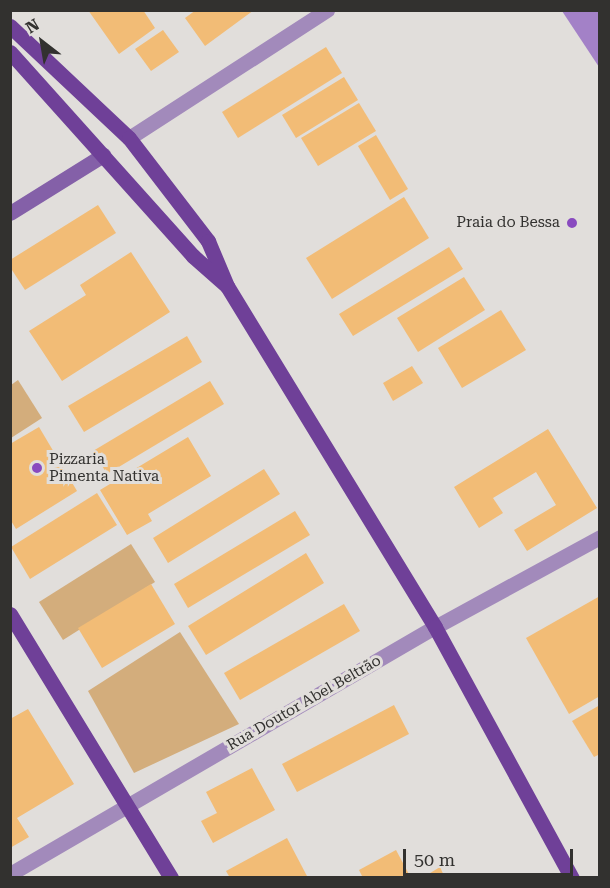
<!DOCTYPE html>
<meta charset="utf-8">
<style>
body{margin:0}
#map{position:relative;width:610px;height:888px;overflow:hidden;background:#e1dedb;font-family:"Roboto Serif",serif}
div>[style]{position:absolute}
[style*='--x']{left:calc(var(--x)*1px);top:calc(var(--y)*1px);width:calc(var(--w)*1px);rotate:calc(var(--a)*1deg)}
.green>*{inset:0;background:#d3ad7c}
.water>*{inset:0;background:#a381c7}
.building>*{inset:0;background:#f2bc76}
.street>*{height:15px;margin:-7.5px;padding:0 7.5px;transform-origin:7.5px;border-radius:7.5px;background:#a28abb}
.secondary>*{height:15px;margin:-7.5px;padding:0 7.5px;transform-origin:7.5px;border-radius:7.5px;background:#8460a8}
.primary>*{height:15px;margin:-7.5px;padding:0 7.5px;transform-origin:7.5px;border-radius:7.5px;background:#6f4098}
.dots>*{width:16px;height:16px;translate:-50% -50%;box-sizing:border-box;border:3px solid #e1dedb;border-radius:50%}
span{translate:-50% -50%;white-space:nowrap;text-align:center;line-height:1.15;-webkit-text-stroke:6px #e1dedb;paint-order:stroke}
.poi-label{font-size:15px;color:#32312f}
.right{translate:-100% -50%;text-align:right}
.left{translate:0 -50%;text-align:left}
.street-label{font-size:15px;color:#32312f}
.frame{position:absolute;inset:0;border:12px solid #32312f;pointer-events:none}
.north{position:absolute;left:12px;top:12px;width:60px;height:60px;-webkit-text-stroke:4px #e1dedb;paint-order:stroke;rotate:329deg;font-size:16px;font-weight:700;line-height:24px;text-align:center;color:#32312f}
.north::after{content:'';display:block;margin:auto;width:21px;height:27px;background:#32312f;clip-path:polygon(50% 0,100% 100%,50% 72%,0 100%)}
.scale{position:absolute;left:403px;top:849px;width:170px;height:27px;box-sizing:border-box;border:3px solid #32312f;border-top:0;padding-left:8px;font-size:18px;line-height:21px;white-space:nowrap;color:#32312f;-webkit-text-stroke:4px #e1dedb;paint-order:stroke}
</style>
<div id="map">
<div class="green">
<div style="clip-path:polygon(18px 380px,42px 418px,11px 438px,11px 385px)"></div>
<div style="clip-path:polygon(131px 544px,155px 582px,63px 640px,39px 602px)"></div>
<div style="clip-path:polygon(180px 632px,239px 724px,134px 773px,88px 691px)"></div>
</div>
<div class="water">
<div style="clip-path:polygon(562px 11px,599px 11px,599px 67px)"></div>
</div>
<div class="building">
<div style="clip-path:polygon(88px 10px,143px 10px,155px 28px,119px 54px)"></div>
<div style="clip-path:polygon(196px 10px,254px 10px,205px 46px,185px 18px)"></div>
<div style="clip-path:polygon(163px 30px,179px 52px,151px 71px,135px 49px)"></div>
<div style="clip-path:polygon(326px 47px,342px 73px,238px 138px,222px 112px)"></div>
<div style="clip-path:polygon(344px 77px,358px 100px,296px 138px,282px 115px)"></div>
<div style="clip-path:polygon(359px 103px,376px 131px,318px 166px,301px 138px)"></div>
<div style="clip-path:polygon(376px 135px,408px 189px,390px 200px,358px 146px)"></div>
<div style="clip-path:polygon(404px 197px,429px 238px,332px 299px,306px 258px)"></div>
<div style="clip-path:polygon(98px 205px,116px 233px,25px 290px,10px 267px,10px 260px)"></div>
<div style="clip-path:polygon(449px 247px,463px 269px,353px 336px,339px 314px)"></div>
<div style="clip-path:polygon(131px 252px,170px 312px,62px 381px,29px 331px,86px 295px,80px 285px)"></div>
<div style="clip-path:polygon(464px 277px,485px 310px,418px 352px,397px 318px)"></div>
<div style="clip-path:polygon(501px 310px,526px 350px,462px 388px,438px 348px)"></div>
<div style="clip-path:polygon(187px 336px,202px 362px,84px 432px,68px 406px)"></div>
<div style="clip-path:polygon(412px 366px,423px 383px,393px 401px,383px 383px)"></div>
<div style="clip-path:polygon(210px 381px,224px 404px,107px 474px,93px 451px)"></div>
<div style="clip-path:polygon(39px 427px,77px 491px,16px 529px,10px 519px,10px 444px)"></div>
<div style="clip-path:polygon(548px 429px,597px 508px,527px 551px,514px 530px,556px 505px,536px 472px,493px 498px,503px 513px,479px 528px,454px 487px)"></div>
<div style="clip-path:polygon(188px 437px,211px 476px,148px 514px,152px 521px,127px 535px,100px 490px)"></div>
<div style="clip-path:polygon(264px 469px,280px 494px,168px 563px,153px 538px)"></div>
<div style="clip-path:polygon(97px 493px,117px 525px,30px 579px,11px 547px)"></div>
<div style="clip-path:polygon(295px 511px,310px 535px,188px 608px,174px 584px)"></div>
<div style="clip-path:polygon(306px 553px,324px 583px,206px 655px,188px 626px)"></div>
<div style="clip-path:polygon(151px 584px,175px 624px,102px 668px,78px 628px)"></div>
<div style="clip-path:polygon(600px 596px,600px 696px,569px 714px,526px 638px)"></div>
<div style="clip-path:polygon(344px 604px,360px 631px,240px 700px,224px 673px)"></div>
<div style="clip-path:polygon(394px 705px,409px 734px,297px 792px,282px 764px)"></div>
<div style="clip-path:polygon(600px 705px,600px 754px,594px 757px,572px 721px)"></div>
<div style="clip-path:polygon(28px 709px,74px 784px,17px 818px,29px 837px,10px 848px,10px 719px)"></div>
<div style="clip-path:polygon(252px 768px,275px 810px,213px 843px,201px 821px,217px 813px,206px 792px)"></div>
<div style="clip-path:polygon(287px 838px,308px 878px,230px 878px,226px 871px)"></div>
<div style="clip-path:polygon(396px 850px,411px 878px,363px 878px,359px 870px)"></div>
<div style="clip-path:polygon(440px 867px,445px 878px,422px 878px)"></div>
</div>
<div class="street">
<div style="--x:129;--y:138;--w:236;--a:-32.9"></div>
<div style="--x:10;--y:874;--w:492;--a:-30.2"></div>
<div style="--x:435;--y:627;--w:188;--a:-28.6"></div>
</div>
<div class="secondary">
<div style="--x:10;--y:213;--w:110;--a:-31.9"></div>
</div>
<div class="primary">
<div style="--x:10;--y:26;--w:163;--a:43.3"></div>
<div style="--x:129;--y:138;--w:130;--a:52.5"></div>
<div style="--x:208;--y:241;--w:49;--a:67.1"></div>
<div style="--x:227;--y:286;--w:399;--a:58.6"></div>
<div style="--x:435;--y:627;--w:286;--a:61.4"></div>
<div style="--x:10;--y:52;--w:274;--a:48.1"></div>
<div style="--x:193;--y:256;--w:45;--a:41.4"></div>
<div style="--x:10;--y:614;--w:309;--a:58.6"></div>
</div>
<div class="dots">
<div style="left:572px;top:223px;background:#894abf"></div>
<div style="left:37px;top:468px;background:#894abf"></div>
</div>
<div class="poi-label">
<span class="right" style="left:560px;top:223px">Praia do Bessa</span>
<span class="left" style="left:49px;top:468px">Pizzaria<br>Pimenta Nativa</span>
</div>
<div class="street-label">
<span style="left:304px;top:703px;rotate:-30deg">Rua Doutor Abel Beltrão</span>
</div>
<div class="frame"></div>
<div class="north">N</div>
<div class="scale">50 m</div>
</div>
